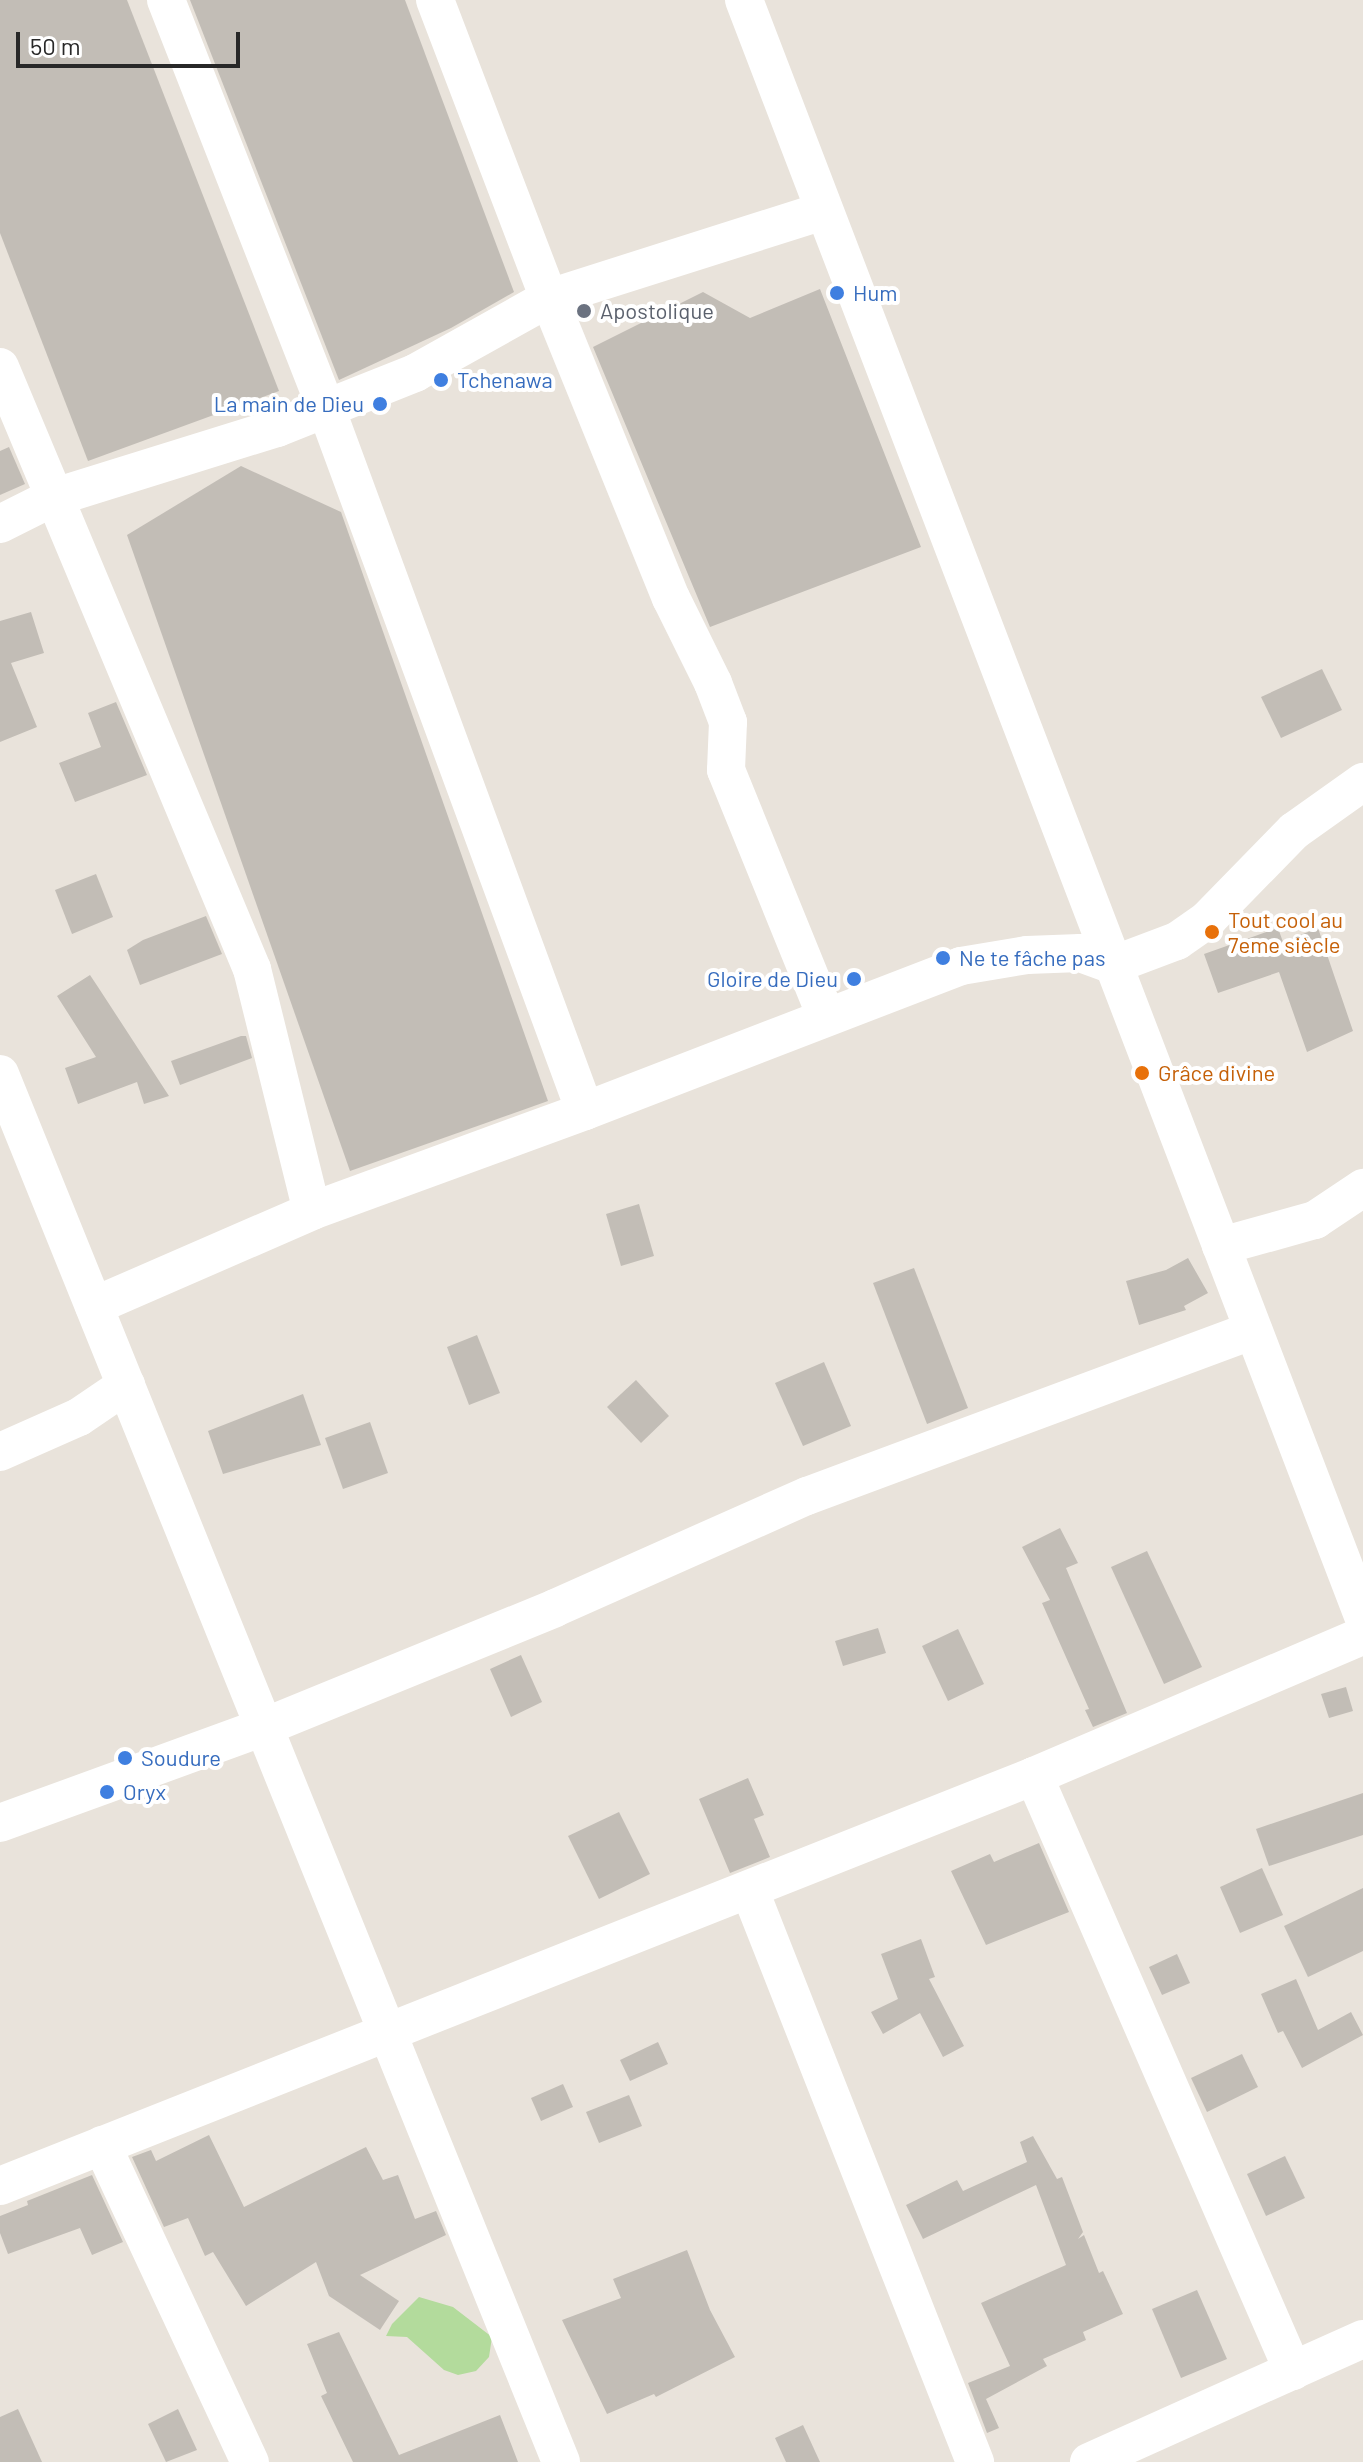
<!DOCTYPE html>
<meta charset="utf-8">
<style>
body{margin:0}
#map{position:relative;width:1363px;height:2462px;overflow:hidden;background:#e9e3db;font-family:Barlow,sans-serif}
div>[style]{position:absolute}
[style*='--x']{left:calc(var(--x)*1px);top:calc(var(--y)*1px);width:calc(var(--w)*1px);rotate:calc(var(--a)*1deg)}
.green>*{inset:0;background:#b3db9c}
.building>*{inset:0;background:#c2bdb6}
.minor>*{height:38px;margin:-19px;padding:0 19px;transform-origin:19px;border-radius:19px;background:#fff}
.dots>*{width:22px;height:22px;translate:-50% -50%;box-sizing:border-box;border:4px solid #fff;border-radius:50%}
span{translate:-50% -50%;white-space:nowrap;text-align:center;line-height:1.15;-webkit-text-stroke:8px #fff;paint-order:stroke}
.shop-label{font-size:22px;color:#366cbe}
.left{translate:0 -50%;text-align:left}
.right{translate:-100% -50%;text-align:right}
.worship-label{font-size:22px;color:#5b616d}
.food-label{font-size:22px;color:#c56008}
.scale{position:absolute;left:16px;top:32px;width:224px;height:36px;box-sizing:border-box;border:4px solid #282828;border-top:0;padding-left:10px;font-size:24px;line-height:28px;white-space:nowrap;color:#282828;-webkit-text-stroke:6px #fff;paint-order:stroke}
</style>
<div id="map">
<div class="green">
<div style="clip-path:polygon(419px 2297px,453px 2307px,492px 2337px,489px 2357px,476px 2371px,458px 2375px,444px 2370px,407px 2337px,386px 2336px,392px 2324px)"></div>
</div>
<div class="building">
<div style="clip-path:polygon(0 0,127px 0,279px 391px,88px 461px,0 233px)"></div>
<div style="clip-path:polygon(190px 0,405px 0,514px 292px,451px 328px,339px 380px)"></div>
<div style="clip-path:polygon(820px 289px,921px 547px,710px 627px,593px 347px,703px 292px,750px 318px)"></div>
<div style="clip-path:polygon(9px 447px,25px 484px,0 495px,0 451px)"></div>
<div style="clip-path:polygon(241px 466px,341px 512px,548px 1101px,350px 1171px,127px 535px)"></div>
<div style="clip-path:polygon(31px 612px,44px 653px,11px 663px,37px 727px,0 742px,0 621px)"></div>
<div style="clip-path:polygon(1322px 669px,1342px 710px,1281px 738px,1261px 697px)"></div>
<div style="clip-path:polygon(116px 702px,147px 775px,75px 802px,59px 763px,101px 747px,88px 713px)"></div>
<div style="clip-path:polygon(96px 874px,113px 917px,72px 934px,55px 890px)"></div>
<div style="clip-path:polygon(206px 916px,222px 954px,140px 985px,127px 950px,143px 940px)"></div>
<div style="clip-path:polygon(1278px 928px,1283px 942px,1318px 928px,1353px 1031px,1307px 1052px,1279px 972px,1218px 993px,1204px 954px)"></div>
<div style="clip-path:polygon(90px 975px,98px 987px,169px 1096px,144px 1104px,137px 1082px,78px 1104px,65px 1068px,96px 1057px,57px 996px)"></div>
<div style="clip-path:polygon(241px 1036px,246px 1036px,252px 1058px,180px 1085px,171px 1061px)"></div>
<div style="clip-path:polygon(639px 1204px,654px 1256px,621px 1266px,606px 1214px)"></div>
<div style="clip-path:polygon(1188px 1258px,1208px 1293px,1184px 1306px,1186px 1310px,1139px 1325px,1126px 1281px,1166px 1270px)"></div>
<div style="clip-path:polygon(914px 1268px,968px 1408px,927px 1424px,873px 1283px)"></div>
<div style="clip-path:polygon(477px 1335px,500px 1393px,469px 1405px,447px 1347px)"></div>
<div style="clip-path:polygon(824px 1362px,851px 1426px,803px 1446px,775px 1383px)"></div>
<div style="clip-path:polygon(636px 1380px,669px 1416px,641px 1443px,607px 1407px)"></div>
<div style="clip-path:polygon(303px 1394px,321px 1445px,223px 1474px,208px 1431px)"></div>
<div style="clip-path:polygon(370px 1422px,388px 1473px,343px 1489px,325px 1438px)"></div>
<div style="clip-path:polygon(1060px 1528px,1078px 1563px,1066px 1568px,1127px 1713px,1093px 1727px,1085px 1710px,1089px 1709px,1042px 1603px,1050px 1600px,1022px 1547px)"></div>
<div style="clip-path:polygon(1147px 1551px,1202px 1667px,1164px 1684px,1111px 1567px)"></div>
<div style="clip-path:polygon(878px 1628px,886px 1653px,843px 1666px,835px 1641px)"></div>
<div style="clip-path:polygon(958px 1629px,984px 1684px,948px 1701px,922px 1646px)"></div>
<div style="clip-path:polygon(521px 1655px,542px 1702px,511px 1717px,490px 1669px)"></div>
<div style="clip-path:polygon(1346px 1687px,1353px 1711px,1329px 1718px,1321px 1694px)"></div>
<div style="clip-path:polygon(748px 1778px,764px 1815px,754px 1819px,770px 1857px,730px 1873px,699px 1799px)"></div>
<div style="clip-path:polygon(1363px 1793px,1363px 1835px,1269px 1866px,1256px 1829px)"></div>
<div style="clip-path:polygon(619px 1812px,650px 1874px,599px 1899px,568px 1836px)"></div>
<div style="clip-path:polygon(1039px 1843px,1069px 1912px,986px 1945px,951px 1871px,990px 1854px,994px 1862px)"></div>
<div style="clip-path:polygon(1262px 1868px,1283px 1915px,1240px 1933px,1220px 1887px)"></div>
<div style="clip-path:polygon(1363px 1888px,1363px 1951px,1308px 1977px,1284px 1926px)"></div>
<div style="clip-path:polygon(921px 1939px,935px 1977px,929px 1979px,964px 2046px,943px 2057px,920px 2013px,883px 2034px,871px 2012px,898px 1999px,881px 1954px)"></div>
<div style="clip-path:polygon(1177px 1954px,1190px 1983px,1162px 1995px,1149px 1967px)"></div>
<div style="clip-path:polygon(1296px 1979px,1318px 2030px,1351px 2012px,1363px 2035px,1302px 2068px,1283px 2031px,1278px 2033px,1261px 1994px)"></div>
<div style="clip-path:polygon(658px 2042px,668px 2064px,630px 2081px,620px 2060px)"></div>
<div style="clip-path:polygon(1242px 2054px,1258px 2087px,1207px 2112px,1191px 2078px)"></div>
<div style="clip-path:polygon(563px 2084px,573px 2107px,541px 2121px,531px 2098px)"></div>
<div style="clip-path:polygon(629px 2095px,642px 2126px,599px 2143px,586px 2112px)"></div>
<div style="clip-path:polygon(209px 2135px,244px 2207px,366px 2147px,383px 2180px,398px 2175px,415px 2219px,436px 2211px,446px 2235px,360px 2275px,399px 2301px,380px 2330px,329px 2296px,316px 2262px,246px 2306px,213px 2252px,205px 2256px,188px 2218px,164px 2227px,132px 2157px,151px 2150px,156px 2161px)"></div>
<div style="clip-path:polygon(1033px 2136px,1057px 2179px,1062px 2177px,1083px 2232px,1078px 2239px,1084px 2235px,1099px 2273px,1103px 2271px,1123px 2314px,1083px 2332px,1086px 2340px,1043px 2359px,1047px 2366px,986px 2399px,999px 2428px,987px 2433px,968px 2383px,1010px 2366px,981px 2303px,1066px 2265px,1036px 2185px,923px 2239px,906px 2205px,957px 2180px,963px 2191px,1027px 2162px,1020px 2142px)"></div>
<div style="clip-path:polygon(1285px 2156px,1305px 2198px,1266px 2216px,1247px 2174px)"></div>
<div style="clip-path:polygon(92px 2175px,123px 2242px,92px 2255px,80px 2228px,8px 2254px,0 2233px,0 2216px,28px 2205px,27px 2201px)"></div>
<div style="clip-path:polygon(687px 2250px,710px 2310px,735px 2357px,656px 2397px,654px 2394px,607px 2414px,562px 2320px,621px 2298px,613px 2279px)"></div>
<div style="clip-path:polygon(1197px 2290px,1227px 2359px,1181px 2378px,1152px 2309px)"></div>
<div style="clip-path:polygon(339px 2332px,399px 2455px,500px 2415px,518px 2462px,353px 2462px,321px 2396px,327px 2393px,307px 2344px)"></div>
<div style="clip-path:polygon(18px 2409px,42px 2462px,0 2462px,0 2417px)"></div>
<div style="clip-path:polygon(178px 2409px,197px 2450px,166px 2462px,148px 2424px)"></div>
<div style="clip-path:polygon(803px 2425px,820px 2462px,786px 2462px,775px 2438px)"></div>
</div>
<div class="minor">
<div style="--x:166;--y:0;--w:438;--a:68.6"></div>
<div style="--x:326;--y:408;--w:749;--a:69.78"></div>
<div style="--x:435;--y:0;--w:319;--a:69.1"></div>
<div style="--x:549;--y:298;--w:324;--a:67.9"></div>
<div style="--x:671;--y:598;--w:95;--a:63.7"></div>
<div style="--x:713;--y:683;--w:42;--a:69"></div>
<div style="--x:728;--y:722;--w:48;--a:92.4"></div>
<div style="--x:726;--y:770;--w:266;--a:67.9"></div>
<div style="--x:744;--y:0;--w:1730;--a:69.04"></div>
<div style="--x:0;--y:367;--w:653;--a:67.29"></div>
<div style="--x:252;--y:969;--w:249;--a:76.1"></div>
<div style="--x:0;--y:524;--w:58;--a:-26.6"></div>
<div style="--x:52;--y:498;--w:236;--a:-17.3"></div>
<div style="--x:277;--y:428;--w:149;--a:-21.7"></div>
<div style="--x:415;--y:373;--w:154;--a:-29.2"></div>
<div style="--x:549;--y:298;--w:288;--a:-17.6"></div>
<div style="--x:0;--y:1074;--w:1497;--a:67.99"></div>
<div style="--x:1221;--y:1246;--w:98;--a:-15.5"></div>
<div style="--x:1315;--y:1220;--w:58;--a:-33.7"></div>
<div style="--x:94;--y:1306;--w:238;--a:-23.5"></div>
<div style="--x:312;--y:1211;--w:291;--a:-20.1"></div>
<div style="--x:585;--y:1111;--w:403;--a:-21.1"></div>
<div style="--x:961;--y:966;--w:67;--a:-9.5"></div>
<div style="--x:1027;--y:955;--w:53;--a:-2.2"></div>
<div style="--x:1080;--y:953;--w:35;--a:20"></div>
<div style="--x:1113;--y:965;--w:68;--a:-20.6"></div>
<div style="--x:1177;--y:941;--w:38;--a:-35"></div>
<div style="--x:1208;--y:919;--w:123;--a:-45.7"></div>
<div style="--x:1294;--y:831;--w:85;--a:-35.4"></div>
<div style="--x:0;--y:1452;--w:86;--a:-23.9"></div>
<div style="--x:79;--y:1417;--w:57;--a:-34.2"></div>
<div style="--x:1034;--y:1776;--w:649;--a:66.48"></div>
<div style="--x:0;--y:1823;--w:281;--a:-20"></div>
<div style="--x:264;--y:1727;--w:314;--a:-22.2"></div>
<div style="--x:555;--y:1608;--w:276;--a:-24"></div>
<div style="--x:807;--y:1496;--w:476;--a:-20.4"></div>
<div style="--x:750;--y:1891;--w:614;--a:68.49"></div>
<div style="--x:102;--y:2145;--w:350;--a:65"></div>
<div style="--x:0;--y:2186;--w:1112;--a:-21.63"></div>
<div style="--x:1034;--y:1776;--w:358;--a:-23.1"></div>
<div style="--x:1089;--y:2462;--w:300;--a:-24.2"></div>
</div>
<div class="dots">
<div style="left:837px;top:293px;background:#3f7fe0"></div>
<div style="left:584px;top:311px;background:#6b7280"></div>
<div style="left:441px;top:380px;background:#3f7fe0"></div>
<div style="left:380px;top:404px;background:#3f7fe0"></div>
<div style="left:1212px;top:932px;background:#e8710a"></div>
<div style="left:943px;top:958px;background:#3f7fe0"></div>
<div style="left:854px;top:979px;background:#3f7fe0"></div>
<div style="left:1142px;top:1073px;background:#e8710a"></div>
<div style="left:125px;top:1758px;background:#3f7fe0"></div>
<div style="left:107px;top:1792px;background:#3f7fe0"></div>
</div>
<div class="shop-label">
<span class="left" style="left:853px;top:293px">Hum</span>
<span class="left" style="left:457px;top:380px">Tchenawa</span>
<span class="right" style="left:364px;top:404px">La main de Dieu</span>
<span class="left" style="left:959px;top:958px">Ne te fâche pas</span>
<span class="right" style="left:838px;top:979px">Gloire de Dieu</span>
<span class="left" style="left:141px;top:1758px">Soudure</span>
<span class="left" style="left:123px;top:1792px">Oryx</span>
</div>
<div class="worship-label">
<span class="left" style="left:600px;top:311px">Apostolique</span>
</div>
<div class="food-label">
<span class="left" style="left:1228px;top:932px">Tout cool au<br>7eme siècle</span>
<span class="left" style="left:1158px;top:1073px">Grâce divine</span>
</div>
<div class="scale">50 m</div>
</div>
